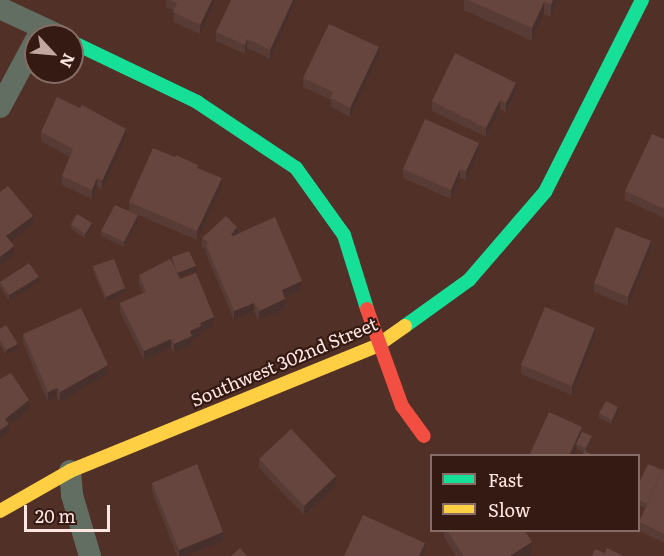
<!DOCTYPE html>
<style>
body{margin:0}
#map{position:relative;width:664px;height:556px;overflow:hidden;background:#513028;font-family:Literata,serif}
div>[style]{position:absolute}
[style*='--x']{left:calc(var(--x)*1px);top:calc(var(--y)*1px);width:calc(var(--w)*1px);rotate:calc(var(--a)*1deg)}
.street>*{height:22px;margin:-11px;padding:0 11px;transform-origin:11px;border-radius:11px;background:#626e61}
.fast>*{height:14px;margin:-7px;padding:0 7px;transform-origin:7px;border-radius:7px;background:#16e098}
.slow>*{height:14px;margin:-7px;padding:0 7px;transform-origin:7px;border-radius:7px;background:#ffcf43}
.jam>*{height:14px;margin:-7px;padding:0 7px;transform-origin:7px;border-radius:7px;background:#f24e42}
.wall>*{inset:0;background:#573b34}
.shaded-wall>*{inset:0;background:#47302b}
.building>*{inset:0;background:#65453d}
span{translate:-50% -50%;white-space:nowrap;text-align:center;line-height:1.15;-webkit-text-stroke:4.5px #351a13;paint-order:stroke}
.street-label{font-size:18px;color:#ffe7e1}
.legend{position:absolute;left:430px;top:454px;width:210px;height:78px;box-sizing:border-box;background:#351a13;border:2px solid #866c65;margin:0;padding:8px 10px;list-style:none;font-size:18px;color:#ffe7e1}
.legend li{display:flex;align-items:center;gap:12px;height:30px}
.legend b{width:30px;border:2px solid #866c65}
.north{position:absolute;left:24px;top:24px;width:60px;height:60px;box-sizing:border-box;background:#351a13;border:2px solid #866c65;border-radius:50%;rotate:116deg;font-size:16px;font-weight:700;line-height:24px;text-align:center;color:#ffe7e1}
.north::after{content:'';display:block;margin:auto;width:21px;height:27px;background:#c2a7a0;clip-path:polygon(50% 0,100% 100%,50% 72%,0 100%)}
.scale{position:absolute;left:24px;top:505px;width:86px;height:27px;box-sizing:border-box;border:3px solid #ffe7e1;border-top:0;padding-left:8px;font-size:18px;line-height:21px;white-space:nowrap;color:#ffe7e1;-webkit-text-stroke:4px #351a13;paint-order:stroke}
</style>
<div id="map">
<div class="street">
<div style="--x:0;--y:8;--w:66;--a:25"></div>
<div style="--x:0;--y:107;--w:76;--a:-61.8"></div>
<div style="--x:70;--y:471;--w:24;--a:85"></div>
<div style="--x:72;--y:495;--w:64;--a:73.6"></div>
</div>
<div class="fast">
<div style="--x:72;--y:42;--w:139;--a:25.6"></div>
<div style="--x:197;--y:102;--w:119;--a:33.7"></div>
<div style="--x:296;--y:168;--w:82;--a:54.4"></div>
<div style="--x:344;--y:235;--w:77;--a:72.7"></div>
<div style="--x:405;--y:326;--w:79;--a:-35.7"></div>
<div style="--x:469;--y:280;--w:116;--a:-49.2"></div>
<div style="--x:545;--y:192;--w:215;--a:-63.2"></div>
</div>
<div class="slow">
<div style="--x:0;--y:511;--w:81;--a:-29.7"></div>
<div style="--x:70;--y:471;--w:333;--a:-22.2"></div>
<div style="--x:378;--y:345;--w:33;--a:-35"></div>
</div>
<div class="jam">
<div style="--x:367;--y:309;--w:103;--a:70.2"></div>
<div style="--x:402;--y:406;--w:37;--a:54"></div>
</div>
<div class="wall">
<div style="clip-path:polygon(166px 0,216px 0,200px 34px,173px 22px,174px 11px,166px 7px)"></div>
<div style="clip-path:polygon(295px 0,295px 3px,270px 59px,247px 48px,245px 54px,216px 41px,216px 32px)"></div>
<div style="clip-path:polygon(464px 0,558px 0,551px 17px,544px 14px,532px 41px,464px 10px)"></div>
<div style="clip-path:polygon(379px 56px,350px 117px,331px 107px,331px 100px,303px 87px,303px 78px)"></div>
<div style="clip-path:polygon(516px 92px,506px 112px,500px 109px,486px 137px,432px 111px,432px 101px)"></div>
<div style="clip-path:polygon(41px 132px,126px 138px,102px 190px,97px 187px,92px 199px,62px 185px,62px 176px,70px 157px,41px 141px)"></div>
<div style="clip-path:polygon(664px 139px,664px 218px,625px 200px,625px 191px)"></div>
<div style="clip-path:polygon(479px 152px,466px 180px,460px 178px,451px 199px,403px 178px,403px 169px)"></div>
<div style="clip-path:polygon(198px 168px,222px 187px,197px 240px,129px 211px,129px 202px)"></div>
<div style="clip-path:polygon(138px 220px,124px 247px,101px 236px,101px 231px)"></div>
<div style="clip-path:polygon(71px 224px,92px 228px,85px 238px,71px 229px)"></div>
<div style="clip-path:polygon(237px 235px,302px 290px,285px 298px,285px 309px,259px 320px,254px 312px,234px 320px,206px 254px,206px 250px,202px 247px,202px 238px)"></div>
<div style="clip-path:polygon(651px 250px,628px 306px,594px 292px,594px 283px)"></div>
<div style="clip-path:polygon(172px 257px,196px 271px,178px 277px,214px 326px,201px 332px,201px 335px,192px 339px,192px 345px,174px 353px,171px 348px,144px 360px,120px 312px,120px 303px,143px 293px,139px 284px,139px 275px,173px 266px,172px 262px)"></div>
<div style="clip-path:polygon(93px 266px,125px 292px,106px 302px,93px 271px)"></div>
<div style="clip-path:polygon(0 282px,39px 282px,9px 300px,0 287px)"></div>
<div style="clip-path:polygon(0 329px,18px 349px,6px 355px,0 345px)"></div>
<div style="clip-path:polygon(23px 334px,108px 374px,60px 402px,57px 397px,48px 402px,23px 343px)"></div>
<div style="clip-path:polygon(595px 337px,572px 395px,521px 374px,521px 365px)"></div>
<div style="clip-path:polygon(618px 411px,612px 424px,599px 418px,599px 413px)"></div>
<div style="clip-path:polygon(582px 432px,592px 441px,587px 452px,584px 452px,577px 449px,574px 456px,529px 456px)"></div>
<div style="clip-path:polygon(259px 459px,336px 486px,304px 515px,259px 468px)"></div>
<div style="clip-path:polygon(664px 468px,664px 543px,639px 531px,639px 522px,645px 508px,639px 505px,639px 483px,663px 470px)"></div>
<div style="clip-path:polygon(152px 483px,223px 541px,186px 556px,177px 556px,152px 492px)"></div>
<div style="clip-path:polygon(444px 531px,525px 531px,532px 554px,530px 556px,456px 556px,444px 537px)"></div>
</div>
<div class="shaded-wall">
<div style="clip-path:polygon(212px 0,216px 0,200px 34px,200px 25px)"></div>
<div style="clip-path:polygon(293px 0,295px 0,295px 3px,270px 59px,270px 50px)"></div>
<div style="clip-path:polygon(553px 0,558px 0,551px 17px,551px 5px)"></div>
<div style="clip-path:polygon(544px 2px,544px 14px,532px 41px,532px 28px)"></div>
<div style="clip-path:polygon(247px 39px,247px 48px,245px 54px,245px 45px)"></div>
<div style="clip-path:polygon(379px 47px,379px 56px,350px 117px,350px 108px)"></div>
<div style="clip-path:polygon(516px 83px,516px 92px,506px 112px,506px 103px)"></div>
<div style="clip-path:polygon(500px 100px,500px 109px,486px 137px,486px 128px)"></div>
<div style="clip-path:polygon(126px 129px,126px 138px,102px 190px,102px 181px)"></div>
<div style="clip-path:polygon(479px 143px,479px 152px,466px 180px,466px 171px)"></div>
<div style="clip-path:polygon(460px 169px,460px 178px,451px 199px,451px 190px)"></div>
<div style="clip-path:polygon(97px 178px,97px 187px,92px 199px,92px 190px)"></div>
<div style="clip-path:polygon(222px 178px,222px 187px,197px 240px,197px 231px)"></div>
<div style="clip-path:polygon(138px 215px,138px 220px,124px 247px,124px 242px)"></div>
<div style="clip-path:polygon(33px 216px,33px 225px,6px 245px,6px 236px)"></div>
<div style="clip-path:polygon(92px 223px,92px 228px,85px 238px,85px 234px)"></div>
<div style="clip-path:polygon(237px 227px,237px 236px,231px 244px,231px 235px)"></div>
<div style="clip-path:polygon(651px 241px,651px 250px,628px 306px,628px 297px)"></div>
<div style="clip-path:polygon(14px 246px,14px 255px,0 266px,0 257px)"></div>
<div style="clip-path:polygon(196px 266px,196px 271px,177px 278px,177px 273px)"></div>
<div style="clip-path:polygon(39px 277px,39px 282px,9px 300px,9px 295px)"></div>
<div style="clip-path:polygon(302px 281px,302px 290px,282px 299px,282px 290px)"></div>
<div style="clip-path:polygon(125px 288px,125px 292px,106px 302px,106px 297px)"></div>
<div style="clip-path:polygon(285px 299px,285px 309px,259px 320px,259px 311px)"></div>
<div style="clip-path:polygon(254px 303px,254px 312px,234px 320px,234px 311px)"></div>
<div style="clip-path:polygon(214px 317px,214px 326px,201px 332px,201px 335px,192px 339px,192px 345px,174px 353px,174px 344px,200px 323px)"></div>
<div style="clip-path:polygon(595px 328px,595px 337px,572px 395px,572px 386px)"></div>
<div style="clip-path:polygon(171px 339px,171px 348px,144px 360px,144px 351px)"></div>
<div style="clip-path:polygon(18px 344px,18px 349px,6px 355px,6px 350px)"></div>
<div style="clip-path:polygon(108px 365px,108px 374px,60px 402px,60px 392px)"></div>
<div style="clip-path:polygon(57px 388px,57px 397px,48px 402px,48px 392px)"></div>
<div style="clip-path:polygon(29px 400px,29px 410px,9px 425px,9px 433px,0 439px,0 430px,5px 419px)"></div>
<div style="clip-path:polygon(618px 407px,618px 411px,612px 424px,612px 420px)"></div>
<div style="clip-path:polygon(582px 427px,582px 437px,576px 444px,577px 449px,574px 456px,569px 456px)"></div>
<div style="clip-path:polygon(592px 436px,592px 441px,586px 453px,586px 448px)"></div>
<div style="clip-path:polygon(336px 476px,336px 486px,304px 515px,304px 506px)"></div>
<div style="clip-path:polygon(223px 532px,223px 541px,186px 556px,179px 556px,179px 550px)"></div>
<div style="clip-path:polygon(532px 542px,532px 554px,530px 556px,510px 556px)"></div>
<div style="clip-path:polygon(425px 543px,425px 553px,423px 556px,419px 556px)"></div>
</div>
<div class="building">
<div style="clip-path:polygon(170px 0,212px 0,200px 25px,173px 12px,177px 3px)"></div>
<div style="clip-path:polygon(231px 0,293px 0,270px 50px,247px 39px,245px 45px,216px 32px)"></div>
<div style="clip-path:polygon(468px 0,553px 0,551px 5px,544px 2px,532px 28px)"></div>
<div style="clip-path:polygon(329px 24px,379px 47px,350px 108px,331px 98px,333px 92px,303px 78px)"></div>
<div style="clip-path:polygon(455px 53px,516px 83px,506px 103px,500px 100px,486px 128px,432px 101px)"></div>
<div style="clip-path:polygon(57px 97px,80px 108px,82px 105px,126px 129px,102px 181px,97px 178px,92px 190px,62px 176px,73px 149px,41px 132px)"></div>
<div style="clip-path:polygon(425px 119px,479px 143px,466px 171px,460px 169px,451px 190px,403px 169px)"></div>
<div style="clip-path:polygon(652px 134px,664px 139px,664px 209px,625px 191px)"></div>
<div style="clip-path:polygon(153px 148px,175px 157px,176px 155px,198px 165px,197px 168px,222px 178px,197px 231px,129px 202px)"></div>
<div style="clip-path:polygon(8px 186px,33px 216px,6px 236px,14px 246px,0 257px,0 192px)"></div>
<div style="clip-path:polygon(115px 205px,138px 215px,124px 242px,101px 231px)"></div>
<div style="clip-path:polygon(77px 214px,92px 223px,85px 234px,71px 224px)"></div>
<div style="clip-path:polygon(226px 216px,237px 227px,231px 235px,233px 236px,275px 217px,302px 281px,282px 290px,285px 299px,259px 311px,254px 303px,234px 311px,206px 245px,209px 243px,202px 238px)"></div>
<div style="clip-path:polygon(616px 227px,651px 241px,628px 297px,594px 283px)"></div>
<div style="clip-path:polygon(189px 251px,196px 266px,177px 273px,172px 257px)"></div>
<div style="clip-path:polygon(114px 259px,125px 288px,106px 297px,93px 266px)"></div>
<div style="clip-path:polygon(170px 259px,180px 279px,196px 273px,214px 317px,200px 323px,201px 326px,190px 331px,192px 336px,174px 344px,171px 339px,144px 351px,120px 303px,146px 292px,139px 275px)"></div>
<div style="clip-path:polygon(29px 263px,39px 277px,9px 295px,0 282px)"></div>
<div style="clip-path:polygon(545px 307px,595px 328px,572px 386px,521px 365px)"></div>
<div style="clip-path:polygon(81px 308px,108px 365px,60px 392px,57px 388px,48px 392px,23px 334px)"></div>
<div style="clip-path:polygon(6px 325px,18px 344px,6px 350px,0 340px,0 329px)"></div>
<div style="clip-path:polygon(11px 373px,29px 400px,5px 419px,9px 424px,0 430px,0 379px)"></div>
<div style="clip-path:polygon(606px 401px,618px 407px,612px 420px,599px 413px)"></div>
<div style="clip-path:polygon(549px 412px,582px 427px,569px 456px,529px 456px)"></div>
<div style="clip-path:polygon(291px 429px,336px 476px,304px 506px,259px 459px)"></div>
<div style="clip-path:polygon(582px 432px,592px 436px,586px 448px,576px 444px)"></div>
<div style="clip-path:polygon(584px 451px,596px 456px,582px 456px)"></div>
<div style="clip-path:polygon(197px 464px,223px 532px,179px 550px,152px 483px)"></div>
<div style="clip-path:polygon(648px 464px,663px 470px,647px 504px,639px 500px,639px 483px)"></div>
<div style="clip-path:polygon(664px 468px,664px 534px,639px 522px)"></div>
<div style="clip-path:polygon(363px 515px,425px 543px,419px 556px,344px 556px)"></div>
<div style="clip-path:polygon(447px 531px,525px 531px,532px 542px,510px 556px,464px 556px)"></div>
<div style="clip-path:polygon(240px 548px,247px 556px,231px 556px)"></div>
<div style="clip-path:polygon(607px 548px,623px 556px,604px 556px)"></div>
<div style="clip-path:polygon(595px 549px,605px 553px,604px 556px,592px 556px)"></div>
</div>
<div class="street-label">
<span style="left:284px;top:362px;rotate:-23deg">Southwest 302nd Street</span>
</div>
<ul class="legend">
<li><b style="height:8px;background:#16e098"></b>Fast</li>
<li><b style="height:8px;background:#ffcf43"></b>Slow</li>
</ul>
<div class="north">N</div>
<div class="scale">20 m</div>
</div>
